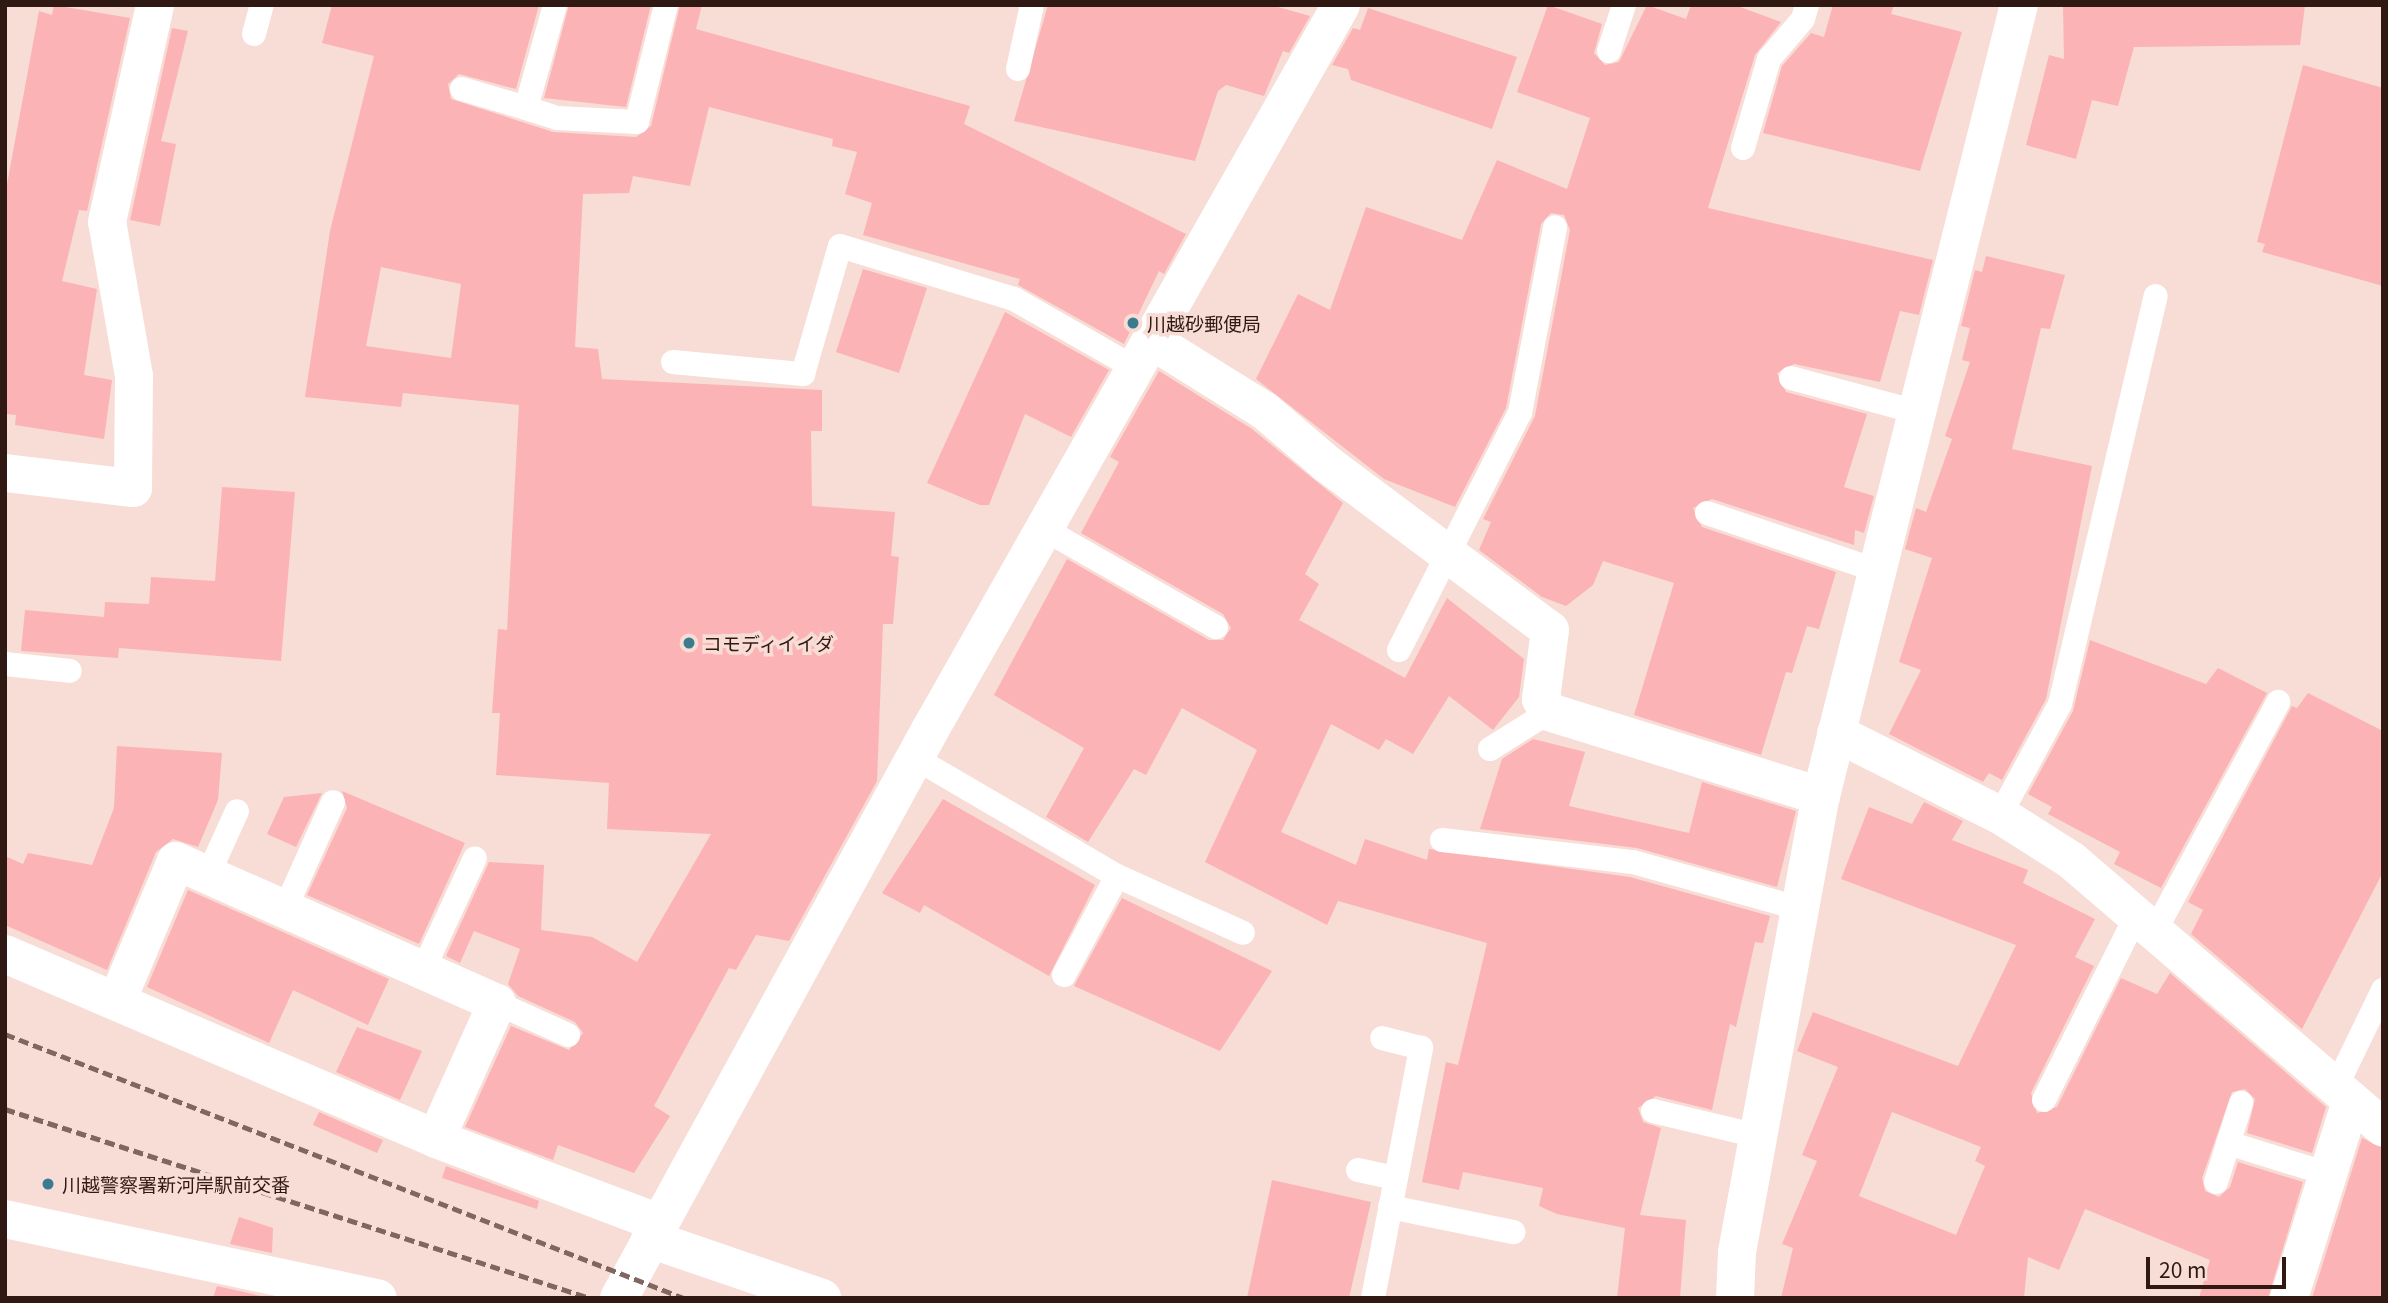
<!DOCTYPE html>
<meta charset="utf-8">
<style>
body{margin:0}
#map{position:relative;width:2388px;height:1303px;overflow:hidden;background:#f7ddd5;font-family:Georgia,"Noto Sans JP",serif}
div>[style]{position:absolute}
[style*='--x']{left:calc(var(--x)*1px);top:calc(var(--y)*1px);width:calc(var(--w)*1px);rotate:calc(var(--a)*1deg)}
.building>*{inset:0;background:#fcb3b5}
.lane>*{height:24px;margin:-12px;padding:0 12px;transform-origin:12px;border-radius:12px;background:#fff}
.street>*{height:38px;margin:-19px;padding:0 19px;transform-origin:19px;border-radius:19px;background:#fff}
.rail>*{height:5px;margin-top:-2.5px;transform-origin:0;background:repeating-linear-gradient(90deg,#7f6760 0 10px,transparent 0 15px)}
.dots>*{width:19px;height:19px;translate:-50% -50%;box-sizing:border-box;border:4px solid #f7ddd5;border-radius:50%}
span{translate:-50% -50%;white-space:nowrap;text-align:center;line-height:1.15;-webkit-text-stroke:7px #f7ddd5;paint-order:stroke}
.poi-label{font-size:19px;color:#301912}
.left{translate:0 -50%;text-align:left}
.frame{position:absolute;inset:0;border:7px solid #301912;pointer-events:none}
.scale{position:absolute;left:2146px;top:1257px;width:140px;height:32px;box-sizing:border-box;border:4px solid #301912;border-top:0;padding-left:9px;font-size:21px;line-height:24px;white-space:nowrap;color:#301912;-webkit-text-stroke:5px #f7ddd5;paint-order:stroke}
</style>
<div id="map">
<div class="building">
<div style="clip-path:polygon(54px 5px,130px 18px,87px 211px,79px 210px,62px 281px,97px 289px,84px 375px,112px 380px,104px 439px,15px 425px,16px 415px,5px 414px,5px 195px,39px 11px,52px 15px)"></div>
<div style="clip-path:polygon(evenodd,332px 5px,539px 5px,516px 89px,459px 74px,448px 84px,451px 99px,553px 132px,636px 137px,651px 126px,680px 5px,702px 5px,696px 29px,970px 106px,964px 124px,1186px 234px,1164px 274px,1159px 271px,1124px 344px,1018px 285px,1020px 279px,863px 235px,872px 203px,845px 194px,857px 152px,832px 146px,833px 139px,709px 107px,690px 186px,633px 176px,629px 193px,583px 194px,575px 347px,598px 349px,602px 379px,822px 390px,822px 431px,811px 431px,812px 506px,895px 512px,891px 556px,899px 557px,893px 624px,883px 624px,877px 781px,789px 941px,756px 935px,736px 970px,729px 968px,654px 1106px,670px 1116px,634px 1173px,558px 1145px,553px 1160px,465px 1127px,511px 1026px,569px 1050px,583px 1033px,575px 1022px,518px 996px,508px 984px,520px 949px,474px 931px,460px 963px,446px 956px,489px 862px,544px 865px,541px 930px,592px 937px,637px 962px,711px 834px,607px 829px,609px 783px,496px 775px,500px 713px,492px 713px,498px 629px,507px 630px,519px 405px,403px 393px,401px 407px,305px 397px,330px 231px,374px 56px,322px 43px,332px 5px,381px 267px,461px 284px,451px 358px,366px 346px,381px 267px)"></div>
<div style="clip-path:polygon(569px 5px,651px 5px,626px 107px,544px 98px)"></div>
<div style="clip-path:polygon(1048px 5px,1271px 5px,1310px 16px,1289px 53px,1283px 51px,1264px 96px,1226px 85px,1218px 91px,1195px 161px,1014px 121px)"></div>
<div style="clip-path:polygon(1548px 5px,1602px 24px,1594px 53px,1605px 65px,1619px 62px,1647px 5px,1686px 19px,1691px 5px,1735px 5px,1781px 22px,1755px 55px,1708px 208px,1933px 260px,1919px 315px,1900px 311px,1880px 382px,1794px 364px,1777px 373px,1786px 392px,1867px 414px,1844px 487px,1874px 496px,1864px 533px,1855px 530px,1854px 545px,1712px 499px,1693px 508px,1702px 527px,1836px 572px,1819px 629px,1807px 626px,1792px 673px,1786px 672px,1761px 755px,1634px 715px,1674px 583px,1603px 561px,1593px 585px,1566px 606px,1542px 597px,1479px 550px,1491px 522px,1483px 519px,1535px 416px,1570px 230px,1564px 215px,1551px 213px,1541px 224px,1506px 408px,1455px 507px,1384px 479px,1256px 379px,1298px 294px,1330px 310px,1366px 207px,1462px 240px,1497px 160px,1567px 189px,1590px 118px,1517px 92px)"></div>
<div style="clip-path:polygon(1833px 5px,1894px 5px,1891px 14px,1962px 32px,1920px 171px,1763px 133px,1782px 66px,1811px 33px,1824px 37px)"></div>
<div style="clip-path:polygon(2063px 5px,2305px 5px,2300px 45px,2134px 47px,2118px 106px,2092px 100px,2076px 159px,2026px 145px,2049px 55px,2064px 59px)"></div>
<div style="clip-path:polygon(1368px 8px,1517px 57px,1492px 129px,1351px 80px,1348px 69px,1332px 65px,1353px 28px,1360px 30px)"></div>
<div style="clip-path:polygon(172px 28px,188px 31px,161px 141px,176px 144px,160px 226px,130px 220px)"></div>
<div style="clip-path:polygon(2303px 65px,2383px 88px,2383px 286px,2262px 252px,2265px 244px,2257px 242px)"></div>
<div style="clip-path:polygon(1986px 256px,2065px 275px,2050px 329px,2041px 328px,2012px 449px,2092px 466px,2046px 699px,2002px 780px,1989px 773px,1983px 782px,1889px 734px,1921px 670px,1899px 662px,1932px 558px,1905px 549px,1916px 508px,1926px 512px,1952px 439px,1945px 436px,1970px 362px,1962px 360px,1970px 328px,1961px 326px,1975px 270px,1982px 272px)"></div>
<div style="clip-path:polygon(863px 269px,927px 288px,899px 373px,836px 352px)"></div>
<div style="clip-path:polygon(1005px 312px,1109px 370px,1071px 437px,1025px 414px,989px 505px,980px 505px,927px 483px)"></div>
<div style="clip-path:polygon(1159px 371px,1252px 429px,1343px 503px,1305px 574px,1319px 584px,1299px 620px,1405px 678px,1447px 598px,1524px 659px,1519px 697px,1493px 730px,1449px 696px,1413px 754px,1386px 739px,1379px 750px,1331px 724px,1281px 832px,1356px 865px,1365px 839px,1427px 860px,1429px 849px,1630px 877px,1770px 916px,1763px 943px,1755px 942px,1736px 1027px,1730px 1024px,1712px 1110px,1656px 1096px,1638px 1108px,1643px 1122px,1661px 1128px,1640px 1215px,1686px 1220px,1680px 1298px,1617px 1298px,1625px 1228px,1557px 1214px,1539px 1206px,1543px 1188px,1463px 1172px,1459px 1190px,1422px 1182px,1446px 1062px,1458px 1065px,1487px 943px,1338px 901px,1327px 925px,1205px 862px,1257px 750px,1182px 708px,1146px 775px,1134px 769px,1088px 842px,1046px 817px,1084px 748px,994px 695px,1067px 559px,1209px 640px,1223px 640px,1231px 628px,1223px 614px,1081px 533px,1119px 462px,1110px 457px)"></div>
<div style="clip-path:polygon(222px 487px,295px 492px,281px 661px,119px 648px,118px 658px,21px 651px,25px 610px,104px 617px,105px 602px,149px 604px,151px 577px,215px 581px)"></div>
<div style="clip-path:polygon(2090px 640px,2206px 684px,2218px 668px,2267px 693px,2161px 888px,2114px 864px,2120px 852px,2048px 814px,2052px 807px,2028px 794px,2073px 711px)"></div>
<div style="clip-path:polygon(2308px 693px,2383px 731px,2383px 872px,2302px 1029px,2191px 934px,2203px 910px,2188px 902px,2292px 706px,2297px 708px)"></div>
<div style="clip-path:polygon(1533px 739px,1585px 752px,1569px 806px,1689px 833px,1702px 782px,1796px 811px,1777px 887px,1637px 848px,1480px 829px,1502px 759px)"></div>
<div style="clip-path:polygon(117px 746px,222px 753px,218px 800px,198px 847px,173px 839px,156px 852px,107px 970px,5px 925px,5px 856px,23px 864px,28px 853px,92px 865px,114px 808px)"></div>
<div style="clip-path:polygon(342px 791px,465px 843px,419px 944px,307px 895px,347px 808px)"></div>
<div style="clip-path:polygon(322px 793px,296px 847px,267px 834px,284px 797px)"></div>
<div style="clip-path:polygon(943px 799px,1095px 885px,1049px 976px,924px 905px,920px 913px,882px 893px)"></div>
<div style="clip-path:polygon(evenodd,1924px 802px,1963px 821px,1952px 840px,2028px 870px,2023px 883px,2095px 919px,2075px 957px,2094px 966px,2031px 1093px,2037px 1113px,2057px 1107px,2121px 978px,2157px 994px,2170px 973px,2326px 1107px,2312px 1153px,2247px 1133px,2255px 1099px,2245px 1089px,2232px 1092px,2202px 1178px,2205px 1191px,2219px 1197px,2230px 1187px,2238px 1162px,2303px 1182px,2268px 1298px,2199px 1298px,2210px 1260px,2085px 1209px,2059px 1270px,2028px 1257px,2024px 1298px,1781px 1298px,1793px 1248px,1782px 1244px,1817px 1161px,1802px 1155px,1838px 1067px,1797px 1051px,1813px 1012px,1958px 1066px,2016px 945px,1841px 879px,1869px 807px,1912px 824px,1924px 802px,1892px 1112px,1981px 1147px,1975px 1161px,1985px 1166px,1956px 1235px,1859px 1196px,1892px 1112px)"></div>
<div style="clip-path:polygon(188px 890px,389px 979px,368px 1025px,293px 990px,269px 1043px,147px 987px)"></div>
<div style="clip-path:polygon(1122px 898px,1272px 971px,1220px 1051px,1074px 986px)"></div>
<div style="clip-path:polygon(357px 1027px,422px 1051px,400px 1100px,336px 1072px)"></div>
<div style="clip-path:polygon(319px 1112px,383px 1140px,377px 1153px,313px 1125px)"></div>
<div style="clip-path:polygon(2362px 1138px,2383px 1148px,2383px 1298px,2312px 1298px)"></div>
<div style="clip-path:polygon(446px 1166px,539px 1201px,537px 1209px,442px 1178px)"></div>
<div style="clip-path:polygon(1272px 1180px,1371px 1202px,1349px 1298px,1247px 1298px)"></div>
<div style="clip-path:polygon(239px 1217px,273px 1228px,272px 1253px,230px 1244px)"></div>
<div style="clip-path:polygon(217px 1286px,270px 1298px,213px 1298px)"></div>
</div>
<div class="lane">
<div style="--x:555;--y:5;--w:107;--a:105.7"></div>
<div style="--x:526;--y:108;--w:33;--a:18"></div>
<div style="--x:557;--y:118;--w:80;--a:2.9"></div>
<div style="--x:637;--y:122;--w:121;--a:-76.1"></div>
<div style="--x:254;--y:34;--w:30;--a:-75"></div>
<div style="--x:1609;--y:51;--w:48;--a:-71.9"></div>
<div style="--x:1018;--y:69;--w:66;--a:-77.7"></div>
<div style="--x:462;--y:89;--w:67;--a:16.5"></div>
<div style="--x:1743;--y:148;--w:93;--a:-73.7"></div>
<div style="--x:1769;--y:59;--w:52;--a:-49.6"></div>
<div style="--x:1803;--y:19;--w:15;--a:-74"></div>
<div style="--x:673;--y:362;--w:131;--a:5.3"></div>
<div style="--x:803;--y:374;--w:133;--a:-73.9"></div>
<div style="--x:840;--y:246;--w:182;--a:16.9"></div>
<div style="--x:1014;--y:299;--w:139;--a:29.7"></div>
<div style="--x:1791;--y:378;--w:126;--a:15.1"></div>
<div style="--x:1707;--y:513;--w:177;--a:18.7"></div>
<div style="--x:1044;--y:529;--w:198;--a:29.7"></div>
<div style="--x:1399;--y:650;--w:266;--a:-63"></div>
<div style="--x:1520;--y:413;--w:189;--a:-79.3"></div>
<div style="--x:5;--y:664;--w:65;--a:6.1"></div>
<div style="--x:1490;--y:749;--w:70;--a:-32.1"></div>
<div style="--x:915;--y:758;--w:234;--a:30.3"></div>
<div style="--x:1117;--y:876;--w:138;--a:24.3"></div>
<div style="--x:2000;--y:815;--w:126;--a:-61.6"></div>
<div style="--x:2060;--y:704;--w:419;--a:-76.8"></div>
<div style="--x:1442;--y:840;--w:192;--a:6.6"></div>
<div style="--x:1633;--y:862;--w:174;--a:15.6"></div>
<div style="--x:208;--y:875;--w:70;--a:-65.6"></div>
<div style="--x:285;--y:909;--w:117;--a:-65.8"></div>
<div style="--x:2156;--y:929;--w:258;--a:-61.7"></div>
<div style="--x:423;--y:970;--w:123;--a:-65.1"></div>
<div style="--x:1064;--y:975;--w:112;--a:-61.8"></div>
<div style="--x:497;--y:1003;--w:78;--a:24.3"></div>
<div style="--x:2336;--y:1087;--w:108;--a:-64.1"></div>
<div style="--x:2044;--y:1100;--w:208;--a:-63.4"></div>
<div style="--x:1653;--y:1111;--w:108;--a:13.4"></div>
<div style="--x:2228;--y:1143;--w:105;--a:17.2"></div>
<div style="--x:1358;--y:1170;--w:38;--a:12"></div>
<div style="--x:2216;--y:1182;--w:83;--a:-72.4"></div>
<div style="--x:1390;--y:1207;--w:126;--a:11.5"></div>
<div style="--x:1373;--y:1298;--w:255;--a:-79.1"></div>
<div style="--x:1421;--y:1048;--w:40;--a:-165.6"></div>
</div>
<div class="street">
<div style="--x:1151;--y:340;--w:134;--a:31.9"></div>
<div style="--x:1265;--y:411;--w:82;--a:40.5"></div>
<div style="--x:1327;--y:464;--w:278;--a:36.7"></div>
<div style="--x:1550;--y:630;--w:70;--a:97.4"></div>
<div style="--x:1541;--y:699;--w:15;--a:58"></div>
<div style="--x:1549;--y:712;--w:285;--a:17.2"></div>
<div style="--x:5;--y:473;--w:129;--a:6.7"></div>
<div style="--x:133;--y:488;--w:112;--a:-89.5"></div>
<div style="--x:134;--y:376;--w:156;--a:-99.9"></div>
<div style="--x:107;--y:222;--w:222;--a:-77.5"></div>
<div style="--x:1836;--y:733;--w:183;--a:26.6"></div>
<div style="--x:2000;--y:815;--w:84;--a:32.4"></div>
<div style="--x:2071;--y:860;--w:411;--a:40.6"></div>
<div style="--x:5;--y:954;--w:469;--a:23.2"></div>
<div style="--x:436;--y:1139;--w:238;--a:20.6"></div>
<div style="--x:117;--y:1001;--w:152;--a:-67.1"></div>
<div style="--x:176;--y:861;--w:351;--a:23.9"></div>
<div style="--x:497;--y:1003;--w:149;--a:114.2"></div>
<div style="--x:5;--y:1219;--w:381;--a:12"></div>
<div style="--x:650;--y:1239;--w:182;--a:18.9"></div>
<div style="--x:619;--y:1298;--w:648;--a:-61.3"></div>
<div style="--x:930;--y:730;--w:833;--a:-60.45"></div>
<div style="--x:1735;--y:1298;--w:46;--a:-87.5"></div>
<div style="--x:1737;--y:1252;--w:464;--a:-79.6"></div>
<div style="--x:1821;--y:796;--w:815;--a:-75.95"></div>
<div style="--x:2289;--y:1298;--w:207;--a:-72.5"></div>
</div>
<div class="rail">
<div style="--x:5;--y:1034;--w:729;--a:21.25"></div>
<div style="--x:5;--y:1109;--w:615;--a:17.9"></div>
</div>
<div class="dots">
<div style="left:1133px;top:323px;background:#3a7c8d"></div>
<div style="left:689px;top:643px;background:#3a7c8d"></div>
<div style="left:48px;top:1184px;background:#3a7c8d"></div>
</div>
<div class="poi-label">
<span class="left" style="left:1147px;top:323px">川越砂郵便局</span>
<span class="left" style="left:703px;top:643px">コモディイイダ</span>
<span class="left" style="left:62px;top:1184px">川越警察署新河岸駅前交番</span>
</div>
<div class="frame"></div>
<div class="scale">20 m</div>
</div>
